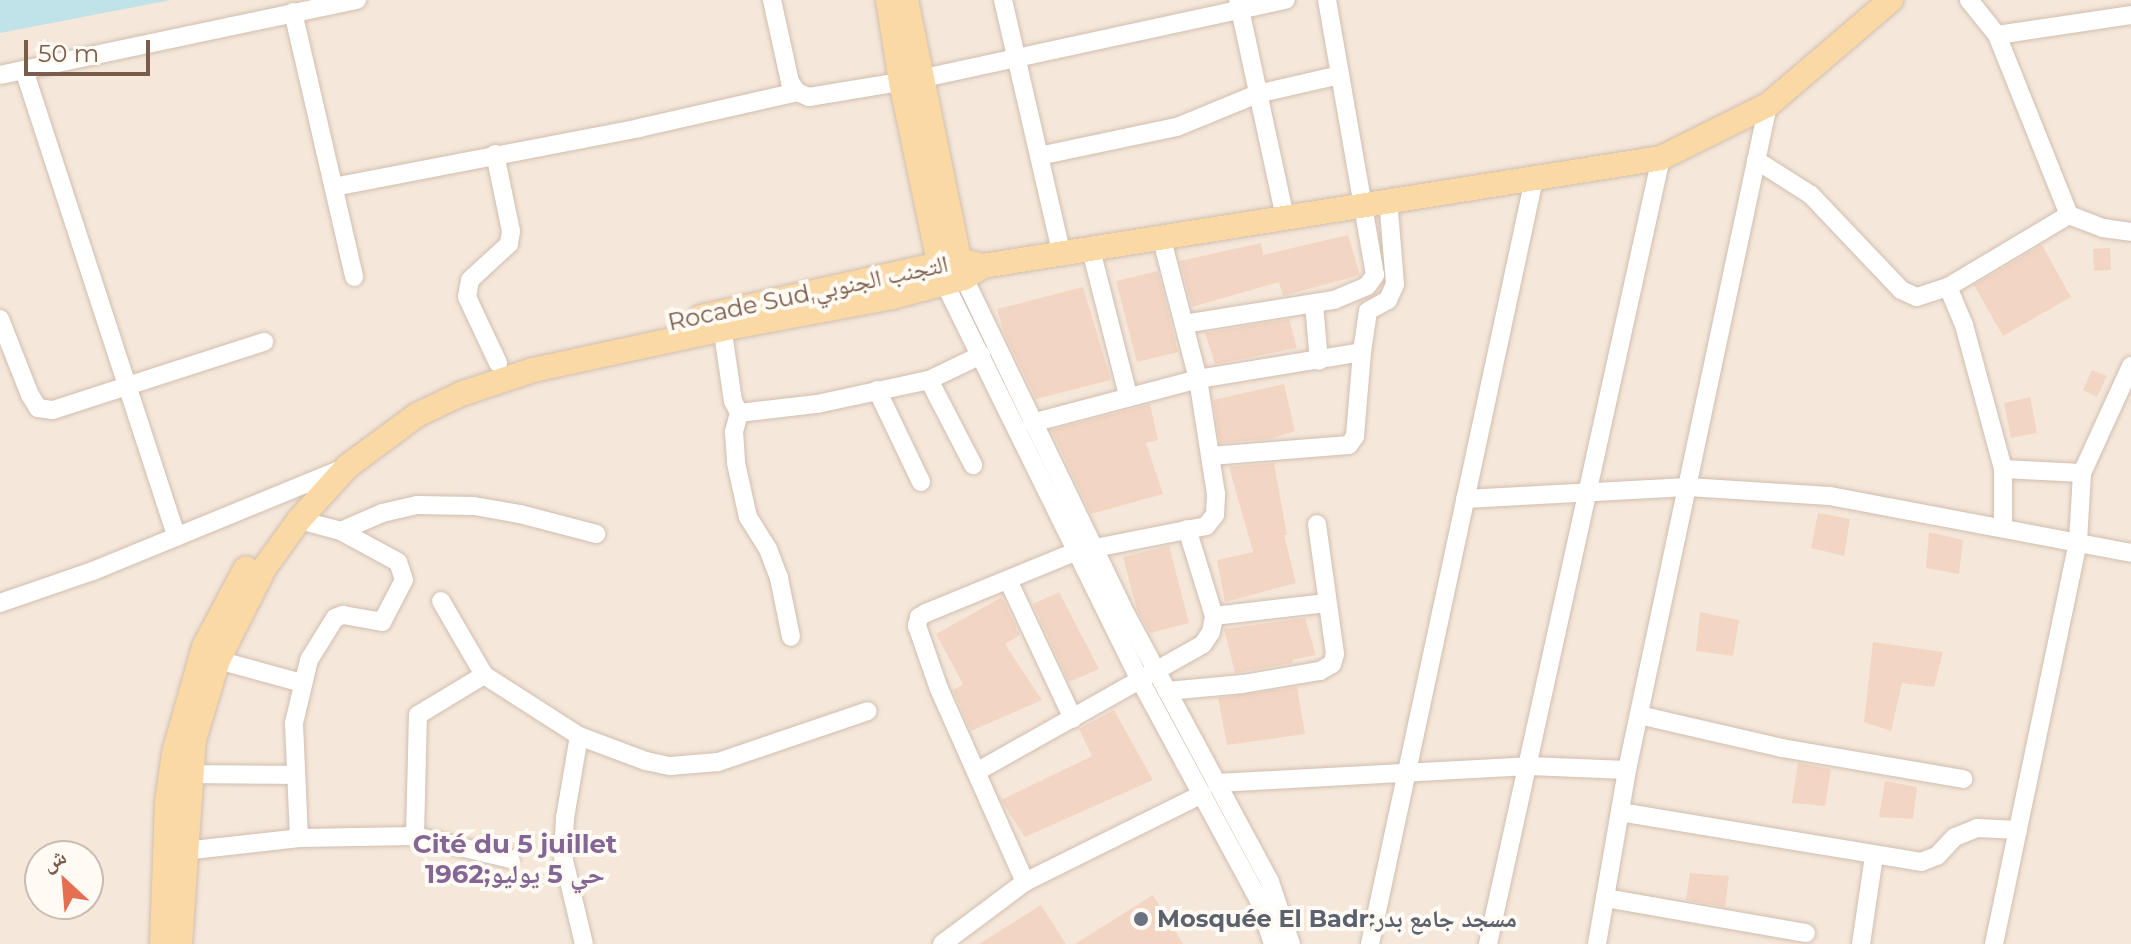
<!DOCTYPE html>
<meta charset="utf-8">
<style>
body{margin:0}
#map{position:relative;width:2131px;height:944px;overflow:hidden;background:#fdf6ec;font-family:Montserrat,"Noto Naskh Arabic",sans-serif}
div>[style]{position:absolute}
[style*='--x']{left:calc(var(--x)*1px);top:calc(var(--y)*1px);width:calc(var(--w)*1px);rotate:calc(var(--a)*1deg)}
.residential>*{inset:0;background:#f5e8da}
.water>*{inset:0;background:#bfe3e8}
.building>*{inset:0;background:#f3d5c3}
.roads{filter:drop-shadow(0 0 2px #d1beb0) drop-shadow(0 0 2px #d1beb0)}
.minor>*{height:18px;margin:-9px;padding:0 9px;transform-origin:9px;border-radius:9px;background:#fff}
.major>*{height:24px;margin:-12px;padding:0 12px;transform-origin:12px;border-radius:12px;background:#fbd9a5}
.dots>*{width:22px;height:22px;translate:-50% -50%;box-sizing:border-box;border:4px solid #fffaf3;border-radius:50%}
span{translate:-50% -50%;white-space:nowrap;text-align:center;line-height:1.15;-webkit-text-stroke:8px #fffaf3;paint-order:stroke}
.street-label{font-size:24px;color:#7a5c4d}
.worship-label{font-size:24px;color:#5b616d;font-weight:700}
.left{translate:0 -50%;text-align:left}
.neighbourhood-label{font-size:26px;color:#846695;font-weight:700}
.north{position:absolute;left:24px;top:840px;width:80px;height:80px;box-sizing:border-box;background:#fffaf3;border:2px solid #cabbb1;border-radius:50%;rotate:334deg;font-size:22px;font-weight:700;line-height:32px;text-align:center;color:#7a5c4d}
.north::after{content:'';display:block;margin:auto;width:28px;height:36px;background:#e76f51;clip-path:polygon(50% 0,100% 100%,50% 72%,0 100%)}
.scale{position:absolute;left:24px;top:40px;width:126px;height:36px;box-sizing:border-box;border:4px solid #7a5c4d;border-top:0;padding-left:10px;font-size:24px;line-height:28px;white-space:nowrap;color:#7a5c4d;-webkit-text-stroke:6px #fffaf3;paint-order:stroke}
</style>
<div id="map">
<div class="residential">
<div style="clip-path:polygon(evenodd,0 0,2131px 0,2131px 944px,0 944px,0 0,40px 856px,88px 856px,88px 904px,40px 904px,40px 856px)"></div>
</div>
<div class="water">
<div style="clip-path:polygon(0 0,171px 0,0 33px)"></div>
</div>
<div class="building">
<div style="clip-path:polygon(1348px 235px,1360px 275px,1283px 296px,1279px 282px,1192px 307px,1180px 261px,1261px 243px,1263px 255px)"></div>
<div style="clip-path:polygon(2042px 245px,2071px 297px,2003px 336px,1974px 285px)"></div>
<div style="clip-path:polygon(2110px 248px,2111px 270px,2094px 271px,2093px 249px)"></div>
<div style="clip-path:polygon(1158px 271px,1178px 352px,1137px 362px,1116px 281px)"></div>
<div style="clip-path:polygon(1083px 287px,1111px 380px,1036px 399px,1004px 333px,997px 309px)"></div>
<div style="clip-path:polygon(1289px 319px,1297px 348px,1215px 364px,1205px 333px)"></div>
<div style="clip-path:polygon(2092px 370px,2107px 376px,2097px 397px,2083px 390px)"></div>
<div style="clip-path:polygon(1284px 384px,1295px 431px,1270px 439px,1220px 443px,1213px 400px)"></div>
<div style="clip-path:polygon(2030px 397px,2037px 433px,2011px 438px,2004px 403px)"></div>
<div style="clip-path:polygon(1150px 404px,1158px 440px,1146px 443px,1163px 494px,1091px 514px,1051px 430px)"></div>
<div style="clip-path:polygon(1274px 463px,1287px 535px,1284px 535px,1296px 583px,1225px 602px,1217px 560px,1253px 552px,1229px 467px)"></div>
<div style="clip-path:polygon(1818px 513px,1850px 519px,1844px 556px,1811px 548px)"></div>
<div style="clip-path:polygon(1929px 532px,1963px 540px,1959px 574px,1926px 568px)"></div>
<div style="clip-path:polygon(1169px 546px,1189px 623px,1150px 633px,1137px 610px,1123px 557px)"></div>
<div style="clip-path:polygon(1059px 592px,1099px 669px,1069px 682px,1033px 604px)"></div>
<div style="clip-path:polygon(1002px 597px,1020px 635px,1005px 644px,1042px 700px,971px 731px,953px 690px,963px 684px,936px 634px)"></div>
<div style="clip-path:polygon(1700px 612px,1739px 620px,1733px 656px,1696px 651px)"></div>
<div style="clip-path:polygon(1305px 618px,1316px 655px,1292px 660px,1293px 663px,1235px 673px,1224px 629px)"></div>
<div style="clip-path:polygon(1873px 642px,1943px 652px,1934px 687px,1902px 683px,1891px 731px,1864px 722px)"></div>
<div style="clip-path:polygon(1297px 687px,1305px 734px,1227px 745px,1218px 698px)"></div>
<div style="clip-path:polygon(1114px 710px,1153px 780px,1025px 837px,1001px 800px,1092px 756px,1079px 729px)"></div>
<div style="clip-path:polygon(1798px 763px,1831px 769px,1825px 806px,1792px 803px)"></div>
<div style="clip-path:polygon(1885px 781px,1917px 787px,1913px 819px,1879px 817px)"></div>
<div style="clip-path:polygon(1690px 873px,1729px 876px,1725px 907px,1686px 900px)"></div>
<div style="clip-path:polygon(1153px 895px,1183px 944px,1075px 944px)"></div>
<div style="clip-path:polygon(1041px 905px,1066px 944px,979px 944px)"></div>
</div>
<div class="roads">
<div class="minor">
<div style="--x:772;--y:0;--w:84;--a:77.6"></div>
<div style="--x:790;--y:82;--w:12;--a:55"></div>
<div style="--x:797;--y:92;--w:13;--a:23"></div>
<div style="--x:809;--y:97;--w:117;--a:-9.4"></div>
<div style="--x:924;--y:78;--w:370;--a:-12.2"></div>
<div style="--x:1003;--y:0;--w:263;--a:77"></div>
<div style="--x:1238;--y:0;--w:222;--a:77.8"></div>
<div style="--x:1969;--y:0;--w:45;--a:51.3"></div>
<div style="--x:1997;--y:35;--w:135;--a:-8.5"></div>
<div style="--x:293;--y:12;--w:272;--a:77"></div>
<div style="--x:1997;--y:35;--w:194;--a:68.2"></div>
<div style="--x:2069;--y:215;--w:36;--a:21"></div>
<div style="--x:2103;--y:228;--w:28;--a:8"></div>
<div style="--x:24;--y:70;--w:491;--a:71.9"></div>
<div style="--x:0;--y:75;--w:365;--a:-11.9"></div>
<div style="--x:495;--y:154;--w:79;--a:78.3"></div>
<div style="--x:511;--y:231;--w:13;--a:99"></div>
<div style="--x:509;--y:244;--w:53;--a:137.3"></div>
<div style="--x:470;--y:280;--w:17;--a:100"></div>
<div style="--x:467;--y:297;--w:73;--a:64.8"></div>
<div style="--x:1039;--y:156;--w:141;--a:-11.9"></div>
<div style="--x:1177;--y:127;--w:87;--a:-22.4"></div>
<div style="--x:1257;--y:94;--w:85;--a:-12.9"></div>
<div style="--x:1756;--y:160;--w:65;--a:32.5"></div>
<div style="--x:1811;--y:195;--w:131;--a:46.5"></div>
<div style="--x:1901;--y:290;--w:17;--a:24"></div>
<div style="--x:1917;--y:297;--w:33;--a:-18"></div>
<div style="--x:1948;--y:287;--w:141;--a:-30.8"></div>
<div style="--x:334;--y:187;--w:311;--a:-10.9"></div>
<div style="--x:639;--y:128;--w:162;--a:-12.8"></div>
<div style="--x:1091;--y:250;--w:150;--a:75.7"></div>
<div style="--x:964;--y:278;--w:365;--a:64.3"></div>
<div style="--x:1122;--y:607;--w:312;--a:61.7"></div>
<div style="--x:1270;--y:882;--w:65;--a:71.3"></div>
<div style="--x:944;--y:282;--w:446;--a:63.8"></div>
<div style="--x:1141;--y:682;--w:246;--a:61.6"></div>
<div style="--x:1258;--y:898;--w:48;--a:71.9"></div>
<div style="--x:1948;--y:287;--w:41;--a:67.2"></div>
<div style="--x:1964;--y:325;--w:149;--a:74.8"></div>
<div style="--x:2003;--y:469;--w:59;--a:90"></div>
<div style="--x:1314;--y:304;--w:57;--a:85"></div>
<div style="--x:0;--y:319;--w:82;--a:68.5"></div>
<div style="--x:30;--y:395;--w:15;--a:58"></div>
<div style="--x:38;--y:408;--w:15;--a:8"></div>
<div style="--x:53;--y:410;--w:222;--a:-17.9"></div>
<div style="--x:721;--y:319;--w:83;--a:81.7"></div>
<div style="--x:733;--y:401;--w:13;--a:63"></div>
<div style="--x:739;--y:413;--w:79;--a:-6.6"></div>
<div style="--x:817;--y:404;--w:115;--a:-12.1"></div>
<div style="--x:929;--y:380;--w:58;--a:-25.7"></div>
<div style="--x:1184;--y:324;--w:152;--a:-9.1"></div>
<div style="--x:1334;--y:300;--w:36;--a:-23"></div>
<div style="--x:1367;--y:286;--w:14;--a:-54"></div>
<div style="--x:1375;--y:275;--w:279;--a:-99.9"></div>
<div style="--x:929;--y:380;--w:96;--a:62.6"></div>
<div style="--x:877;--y:390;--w:102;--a:64.4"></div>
<div style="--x:739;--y:413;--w:20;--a:105"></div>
<div style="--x:734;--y:432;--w:31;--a:86"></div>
<div style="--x:736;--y:463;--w:55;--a:77.5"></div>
<div style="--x:748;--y:517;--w:38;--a:58"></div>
<div style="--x:768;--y:549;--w:31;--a:69"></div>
<div style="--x:779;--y:578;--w:60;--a:78.5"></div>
<div style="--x:1032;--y:423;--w:172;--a:-14.8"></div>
<div style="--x:1198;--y:379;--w:166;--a:-9.3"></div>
<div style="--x:1362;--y:352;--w:41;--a:-81.7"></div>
<div style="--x:1368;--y:311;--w:23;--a:-29"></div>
<div style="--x:1388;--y:300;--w:17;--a:-66"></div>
<div style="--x:1395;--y:284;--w:85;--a:-94.7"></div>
<div style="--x:1210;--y:456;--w:139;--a:-4.5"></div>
<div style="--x:1349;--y:445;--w:11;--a:-56"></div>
<div style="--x:1355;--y:436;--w:84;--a:-85.2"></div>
<div style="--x:2003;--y:469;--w:79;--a:2.9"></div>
<div style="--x:1465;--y:499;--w:223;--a:-3.1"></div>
<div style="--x:1688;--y:487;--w:142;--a:3.6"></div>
<div style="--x:1830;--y:496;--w:306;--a:10.7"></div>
<div style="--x:341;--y:531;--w:45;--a:-23.7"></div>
<div style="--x:382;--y:513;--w:36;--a:-13"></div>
<div style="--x:417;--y:505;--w:57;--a:1"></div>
<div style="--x:474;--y:506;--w:47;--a:9.9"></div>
<div style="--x:520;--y:514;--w:79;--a:14.7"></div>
<div style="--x:1008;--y:580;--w:153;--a:64.9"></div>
<div style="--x:441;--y:601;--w:86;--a:59.8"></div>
<div style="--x:0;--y:603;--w:98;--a:-19"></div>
<div style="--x:93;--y:571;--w:269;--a:-22.3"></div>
<div style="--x:1214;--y:616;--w:113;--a:-6.6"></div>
<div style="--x:218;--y:660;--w:87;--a:15.3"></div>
<div style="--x:1167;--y:691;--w:76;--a:-5.3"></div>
<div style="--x:1243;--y:684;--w:78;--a:-9.6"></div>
<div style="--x:1320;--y:671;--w:14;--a:-30"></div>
<div style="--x:1332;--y:664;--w:10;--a:-73"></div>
<div style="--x:1335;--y:654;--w:131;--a:-97.9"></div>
<div style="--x:1639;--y:715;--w:147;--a:13"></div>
<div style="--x:1782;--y:748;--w:184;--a:9.7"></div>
<div style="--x:579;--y:736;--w:83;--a:99.7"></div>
<div style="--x:565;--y:818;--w:38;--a:93"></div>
<div style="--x:563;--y:856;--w:90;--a:76.6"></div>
<div style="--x:978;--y:771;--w:258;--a:-29.4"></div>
<div style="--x:1203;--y:644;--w:14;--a:-56"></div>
<div style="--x:1211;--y:632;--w:16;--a:-79"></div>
<div style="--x:1214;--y:616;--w:91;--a:-107.2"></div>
<div style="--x:190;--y:774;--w:105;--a:0.5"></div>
<div style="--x:1217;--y:783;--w:312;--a:-3.1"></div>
<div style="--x:1529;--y:766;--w:98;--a:2.3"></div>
<div style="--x:1620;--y:812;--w:305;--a:9.4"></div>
<div style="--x:1921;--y:862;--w:17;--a:-21"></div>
<div style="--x:1937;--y:856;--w:26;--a:-47"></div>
<div style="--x:1955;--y:837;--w:24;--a:-22"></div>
<div style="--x:1977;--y:828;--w:41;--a:2.8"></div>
<div style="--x:415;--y:836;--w:121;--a:-88.6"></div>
<div style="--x:418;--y:715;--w:77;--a:-31.2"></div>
<div style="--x:484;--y:675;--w:113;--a:32.7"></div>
<div style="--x:579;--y:736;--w:72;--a:20.5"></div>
<div style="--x:646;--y:761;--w:25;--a:12"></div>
<div style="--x:670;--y:766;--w:48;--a:-4.8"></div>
<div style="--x:718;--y:762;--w:158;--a:-18.8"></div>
<div style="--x:299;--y:838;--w:115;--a:-92.5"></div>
<div style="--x:294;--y:723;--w:65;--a:-76.6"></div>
<div style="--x:309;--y:660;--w:49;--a:-58.2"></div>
<div style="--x:335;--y:618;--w:9;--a:-21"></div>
<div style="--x:343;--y:615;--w:40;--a:10"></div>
<div style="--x:382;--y:622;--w:47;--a:-62.4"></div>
<div style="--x:404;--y:580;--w:19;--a:-108"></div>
<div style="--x:398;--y:562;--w:65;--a:-151.5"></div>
<div style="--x:341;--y:531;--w:43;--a:-165.3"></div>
<div style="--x:184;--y:851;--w:116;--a:-6.4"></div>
<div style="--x:299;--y:838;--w:116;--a:-1"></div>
<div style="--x:415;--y:836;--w:98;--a:13.6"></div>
<div style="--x:1025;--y:882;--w:211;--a:-114"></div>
<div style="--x:939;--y:689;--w:67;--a:-109.2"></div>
<div style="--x:917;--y:626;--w:9;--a:-77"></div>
<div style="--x:919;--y:617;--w:8;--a:-30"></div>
<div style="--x:926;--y:613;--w:161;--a:-22.3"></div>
<div style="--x:1075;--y:552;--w:134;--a:-11.2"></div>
<div style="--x:1206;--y:526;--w:14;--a:-51"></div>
<div style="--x:1215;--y:515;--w:21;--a:-87"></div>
<div style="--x:1216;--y:494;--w:116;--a:-98.9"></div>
<div style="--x:1198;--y:379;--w:148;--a:-104.5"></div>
<div style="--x:1605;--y:898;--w:204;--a:9.9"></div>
<div style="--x:942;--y:944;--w:104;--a:-36.8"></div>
<div style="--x:1025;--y:882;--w:198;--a:-26.4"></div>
<div style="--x:1370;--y:944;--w:782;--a:-77.9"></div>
<div style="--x:1488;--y:944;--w:805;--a:-77.59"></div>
<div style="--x:1597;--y:944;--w:177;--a:-80.2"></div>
<div style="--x:1627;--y:770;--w:680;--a:-78.03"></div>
<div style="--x:1861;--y:944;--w:89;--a:-81.6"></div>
<div style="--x:1994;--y:944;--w:412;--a:-78.2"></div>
<div style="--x:2078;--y:541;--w:68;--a:-86.6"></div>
<div style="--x:2082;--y:473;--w:118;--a:-65.4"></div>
</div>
<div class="major">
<div style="--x:888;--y:0;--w:83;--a:81"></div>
<div style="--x:901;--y:82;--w:198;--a:78.1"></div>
<div style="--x:906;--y:0;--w:278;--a:78.4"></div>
<div style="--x:701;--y:317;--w:263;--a:-12.5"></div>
<div style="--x:958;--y:260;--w:26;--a:13"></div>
<div style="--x:162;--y:944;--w:141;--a:-88"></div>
<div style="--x:167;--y:803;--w:50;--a:-82"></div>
<div style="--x:174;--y:753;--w:110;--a:-74.2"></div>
<div style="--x:204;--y:647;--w:89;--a:-62"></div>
<div style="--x:180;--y:944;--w:204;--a:-86.1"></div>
<div style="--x:194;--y:740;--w:84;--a:-73.3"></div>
<div style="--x:218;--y:660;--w:104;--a:-63.2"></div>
<div style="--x:265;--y:567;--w:58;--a:-54.1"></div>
<div style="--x:299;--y:520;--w:73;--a:-47.8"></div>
<div style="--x:348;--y:466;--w:86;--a:-36.5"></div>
<div style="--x:417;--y:415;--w:49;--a:-25.5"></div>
<div style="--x:461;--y:394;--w:76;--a:-18.4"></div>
<div style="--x:533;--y:370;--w:193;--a:-12.2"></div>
<div style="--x:722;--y:329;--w:174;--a:-10.6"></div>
<div style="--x:893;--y:297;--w:73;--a:-15"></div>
<div style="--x:964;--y:278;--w:22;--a:-32"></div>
<div style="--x:983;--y:266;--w:687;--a:-9.05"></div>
<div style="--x:1661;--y:158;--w:119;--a:-26.4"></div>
<div style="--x:1768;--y:105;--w:162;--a:-40.5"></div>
</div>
</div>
<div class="dots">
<div style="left:1141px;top:919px;background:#6b7280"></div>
</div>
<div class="street-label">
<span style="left:808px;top:293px;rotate:-12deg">Rocade Sud,التجنب الجنوبي</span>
</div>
<div class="worship-label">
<span class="left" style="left:1157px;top:919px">Mosquée El Badr;مسجد جامع بدر</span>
</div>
<div class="neighbourhood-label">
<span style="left:515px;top:860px">Cité du 5 juillet<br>1962;حي 5 يوليو</span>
</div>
<div class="north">ش</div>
<div class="scale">50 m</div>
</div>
